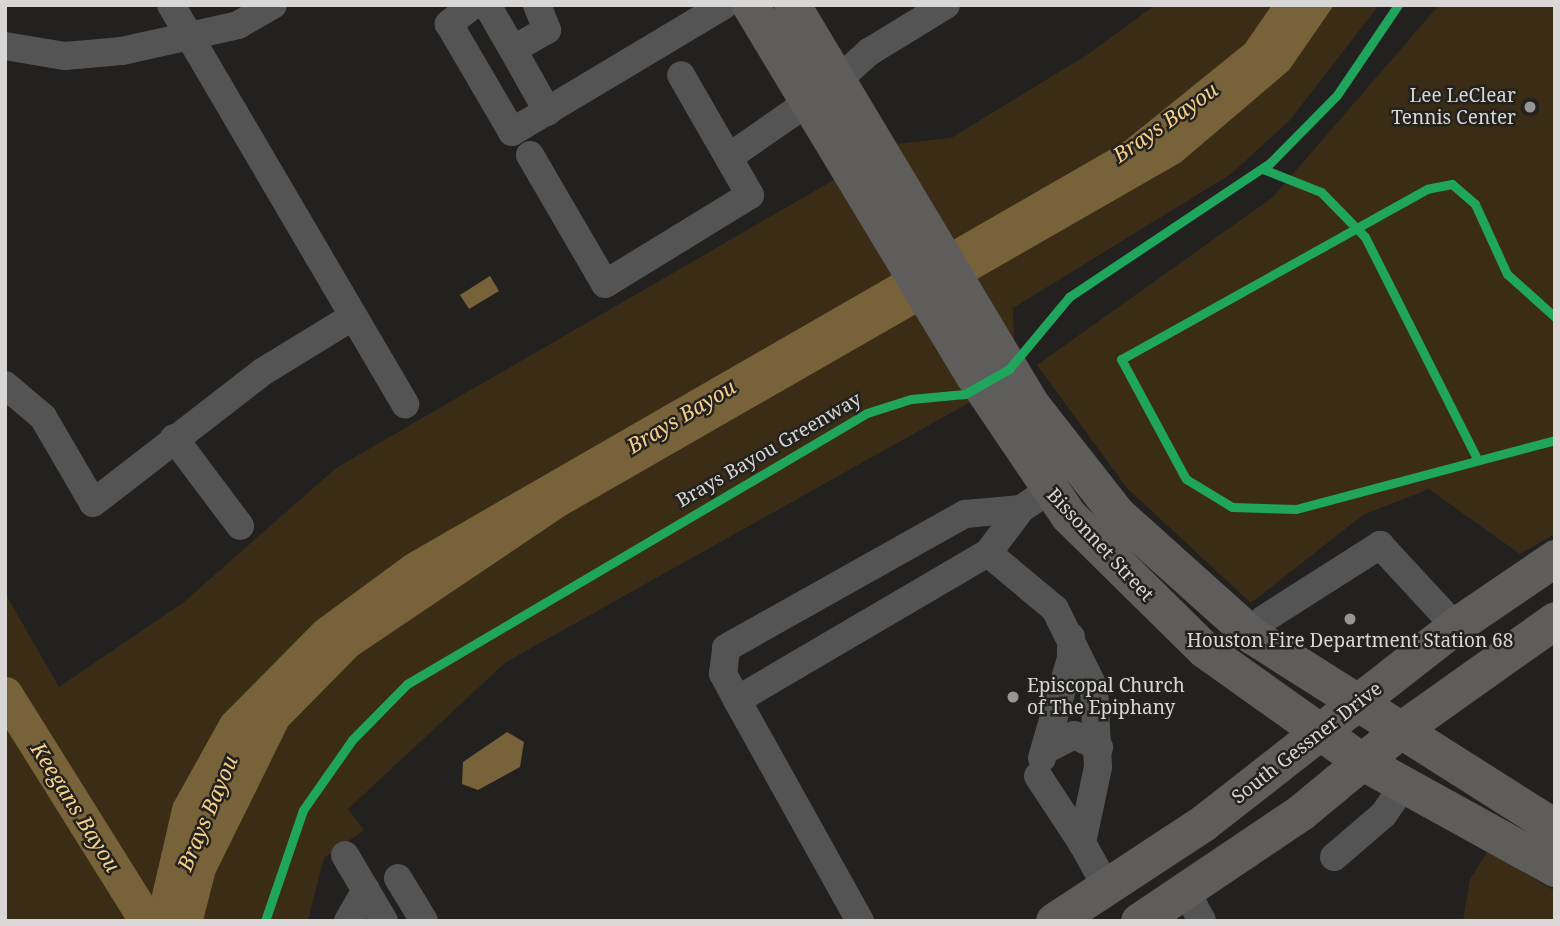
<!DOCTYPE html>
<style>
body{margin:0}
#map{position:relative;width:1560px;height:926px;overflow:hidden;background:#222120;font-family:"Noto Serif",serif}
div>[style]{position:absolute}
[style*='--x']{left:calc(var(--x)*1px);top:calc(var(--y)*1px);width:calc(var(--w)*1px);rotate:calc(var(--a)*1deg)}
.green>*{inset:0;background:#3b2d15}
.water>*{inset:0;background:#786239}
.river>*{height:35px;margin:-17.5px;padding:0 17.5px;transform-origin:17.5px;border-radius:17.5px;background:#786239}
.minor>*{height:28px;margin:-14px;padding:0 14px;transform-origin:14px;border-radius:14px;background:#545454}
.major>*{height:37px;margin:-18.5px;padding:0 18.5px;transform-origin:18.5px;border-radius:18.5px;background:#5e5d5c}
.cycleway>*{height:9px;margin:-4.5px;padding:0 4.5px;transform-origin:4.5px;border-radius:4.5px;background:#20a55d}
.dots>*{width:19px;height:19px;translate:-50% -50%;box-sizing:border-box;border:4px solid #23221f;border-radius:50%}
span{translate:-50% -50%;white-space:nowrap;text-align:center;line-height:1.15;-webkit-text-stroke:5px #23221f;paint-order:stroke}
.poi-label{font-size:19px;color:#d8d7d5}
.right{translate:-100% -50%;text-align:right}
.left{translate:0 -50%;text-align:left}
.street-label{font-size:19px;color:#d8d7d5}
.water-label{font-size:21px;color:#f7cf88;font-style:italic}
.frame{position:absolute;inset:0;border:7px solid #d8d7d5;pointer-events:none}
</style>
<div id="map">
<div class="green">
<div style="clip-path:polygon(1155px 5px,1379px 5px,1290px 120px,1231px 174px,1013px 308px,1015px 377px,506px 662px,348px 809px,364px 830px,324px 858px,308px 921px,7px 921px,5px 593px,59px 687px,184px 602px,336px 468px,896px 144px,951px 138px,1087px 55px)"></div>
<div style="clip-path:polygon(1439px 5px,1555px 5px,1555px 534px,1520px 554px,1429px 489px,1363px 515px,1251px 603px,1127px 488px,1037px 365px,1273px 197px)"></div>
<div style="clip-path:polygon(1488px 851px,1555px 891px,1555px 921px,1463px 921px,1470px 879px)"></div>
</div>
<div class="water">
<div style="clip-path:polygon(1272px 5px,1334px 5px,1289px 70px,1181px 162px,566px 515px,358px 655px,288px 726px,215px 874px,203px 921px,154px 921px,151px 899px,173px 804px,222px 716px,315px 622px,406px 555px,1125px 141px,1245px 44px)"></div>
<div style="clip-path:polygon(490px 276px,499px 291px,469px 309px,460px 295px)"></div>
<div style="clip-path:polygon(507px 732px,524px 742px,520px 767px,478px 790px,462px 784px,463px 762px)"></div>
</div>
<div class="river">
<div style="--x:5;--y:694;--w:268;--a:58"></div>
</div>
<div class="minor">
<div style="--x:171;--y:5;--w:463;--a:59.6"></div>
<div style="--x:473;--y:5;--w:31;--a:142"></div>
<div style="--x:449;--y:24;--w:125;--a:59.7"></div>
<div style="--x:512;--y:132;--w:247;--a:-30.9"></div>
<div style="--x:487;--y:5;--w:52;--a:60"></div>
<div style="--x:537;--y:5;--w:27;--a:68"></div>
<div style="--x:547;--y:30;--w:39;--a:150"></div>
<div style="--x:513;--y:50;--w:71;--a:60.6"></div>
<div style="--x:5;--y:46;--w:61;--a:9.5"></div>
<div style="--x:65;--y:56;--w:57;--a:-5"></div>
<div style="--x:122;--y:51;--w:119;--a:-12.6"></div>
<div style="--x:238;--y:25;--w:40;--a:-29.7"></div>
<div style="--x:836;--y:82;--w:45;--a:-42.3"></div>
<div style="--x:869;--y:52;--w:90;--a:-31.4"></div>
<div style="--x:530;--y:155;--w:149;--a:59.8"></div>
<div style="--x:605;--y:284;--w:170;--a:-31.5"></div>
<div style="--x:750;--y:195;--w:138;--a:-119.9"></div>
<div style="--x:729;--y:157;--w:96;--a:-34.8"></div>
<div style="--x:5;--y:385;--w:50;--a:40.1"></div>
<div style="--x:43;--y:417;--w:99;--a:59.8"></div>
<div style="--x:93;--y:503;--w:216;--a:-37.7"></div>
<div style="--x:264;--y:371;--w:103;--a:-31.5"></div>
<div style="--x:174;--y:438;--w:110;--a:53.1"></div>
<div style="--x:988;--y:553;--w:87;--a:39.9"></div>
<div style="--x:1055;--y:609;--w:88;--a:63.7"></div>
<div style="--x:1094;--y:688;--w:79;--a:87.1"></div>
<div style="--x:1098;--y:767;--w:78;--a:101.9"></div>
<div style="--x:1082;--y:843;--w:51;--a:60.9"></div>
<div style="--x:1253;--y:636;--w:20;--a:-57"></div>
<div style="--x:1264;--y:619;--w:138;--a:-32.5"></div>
<div style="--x:1380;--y:545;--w:110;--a:47.2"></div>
<div style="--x:737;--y:700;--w:30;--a:-118"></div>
<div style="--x:723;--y:674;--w:26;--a:-83"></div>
<div style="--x:726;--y:648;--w:274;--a:-29.3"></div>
<div style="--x:965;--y:514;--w:56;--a:-5.1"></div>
<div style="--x:1045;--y:750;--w:33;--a:-27"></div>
<div style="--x:1074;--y:735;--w:28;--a:26"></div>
<div style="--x:1042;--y:758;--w:104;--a:-73.8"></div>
<div style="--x:1071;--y:658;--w:21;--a:-90"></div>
<div style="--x:1038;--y:776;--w:80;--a:56.7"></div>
<div style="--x:345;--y:855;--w:77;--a:59.4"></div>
<div style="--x:1334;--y:857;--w:65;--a:-40.6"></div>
<div style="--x:1383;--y:815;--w:38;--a:-55"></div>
<div style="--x:398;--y:878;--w:50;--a:58.8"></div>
<div style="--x:1185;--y:890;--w:35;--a:61"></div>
<div style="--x:348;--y:921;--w:36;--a:-60"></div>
<div style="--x:860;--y:921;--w:253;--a:-119.1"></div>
<div style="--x:737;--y:700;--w:291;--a:-30.4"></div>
<div style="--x:988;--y:553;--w:55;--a:-53.1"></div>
<div style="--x:1021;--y:509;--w:32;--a:-34"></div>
</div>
<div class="major">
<div style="--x:750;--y:5;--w:433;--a:58.9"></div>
<div style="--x:974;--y:376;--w:168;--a:55.9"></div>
<div style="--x:1068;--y:515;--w:192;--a:44.6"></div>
<div style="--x:1205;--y:650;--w:191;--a:35.4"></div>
<div style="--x:1361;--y:761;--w:222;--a:28.9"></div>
<div style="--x:792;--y:5;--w:469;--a:59.1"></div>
<div style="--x:1033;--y:407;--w:136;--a:51.9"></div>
<div style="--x:1117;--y:514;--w:183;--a:41.9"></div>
<div style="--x:1253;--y:636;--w:358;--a:32.4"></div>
<div style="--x:1054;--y:921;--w:178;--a:-33.3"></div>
<div style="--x:1203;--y:823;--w:320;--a:-38"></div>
<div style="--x:1455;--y:626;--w:121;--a:-34.2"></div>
<div style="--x:1139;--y:921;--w:195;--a:-33.9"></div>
<div style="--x:1301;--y:812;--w:127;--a:-39.6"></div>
<div style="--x:1399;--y:731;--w:191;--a:-35.4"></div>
</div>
<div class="cycleway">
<div style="--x:1263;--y:169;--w:62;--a:21.6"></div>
<div style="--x:1321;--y:192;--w:63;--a:45.6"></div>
<div style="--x:1365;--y:237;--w:246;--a:63.2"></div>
<div style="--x:1555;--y:317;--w:64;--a:-138.1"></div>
<div style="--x:1507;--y:274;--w:77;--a:-114.6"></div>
<div style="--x:1475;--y:204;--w:30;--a:-139"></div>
<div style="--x:1452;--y:184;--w:25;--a:169"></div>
<div style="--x:1427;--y:189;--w:350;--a:150.9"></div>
<div style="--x:1121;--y:359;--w:136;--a:61.6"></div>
<div style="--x:1186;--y:479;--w:54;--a:31.3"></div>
<div style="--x:1232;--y:507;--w:64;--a:1.8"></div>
<div style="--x:1296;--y:509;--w:268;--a:-14.9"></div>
<div style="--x:265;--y:921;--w:117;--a:-71.1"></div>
<div style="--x:303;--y:810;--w:85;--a:-55"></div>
<div style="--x:352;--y:740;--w:78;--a:-45.5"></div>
<div style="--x:407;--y:684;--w:534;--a:-30.5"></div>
<div style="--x:867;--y:413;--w:46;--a:-17.7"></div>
<div style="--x:911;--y:399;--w:54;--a:-5.3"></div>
<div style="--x:965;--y:394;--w:51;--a:-29.6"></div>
<div style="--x:1009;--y:369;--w:94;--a:-50.2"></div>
<div style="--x:1069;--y:297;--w:242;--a:-33.7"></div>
<div style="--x:1270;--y:163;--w:95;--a:-45.4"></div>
<div style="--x:1337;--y:95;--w:109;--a:-55.9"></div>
</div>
<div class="dots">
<div style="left:1530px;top:107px;background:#989796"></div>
<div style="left:1350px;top:619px;background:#989796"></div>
<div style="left:1013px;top:697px;background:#989796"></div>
</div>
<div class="poi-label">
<span class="right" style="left:1516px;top:107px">Lee LeClear<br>Tennis Center</span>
<span style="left:1350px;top:641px">Houston Fire Department Station 68</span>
<span class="left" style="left:1027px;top:697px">Episcopal Church<br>of The Epiphany</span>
</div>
<div class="street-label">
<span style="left:769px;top:450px;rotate:-30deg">Brays Bayou Greenway</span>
<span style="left:1100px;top:545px;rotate:47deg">Bissonnet Street</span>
<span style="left:1307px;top:743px;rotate:-38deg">South Gessner Drive</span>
</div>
<div class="water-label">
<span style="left:1165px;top:122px;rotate:-35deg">Brays Bayou</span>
<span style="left:681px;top:416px;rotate:-31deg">Brays Bayou</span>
<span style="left:76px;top:807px;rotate:58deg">Keegans Bayou</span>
<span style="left:207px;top:813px;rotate:-67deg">Brays Bayou</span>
</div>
<div class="frame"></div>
</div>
